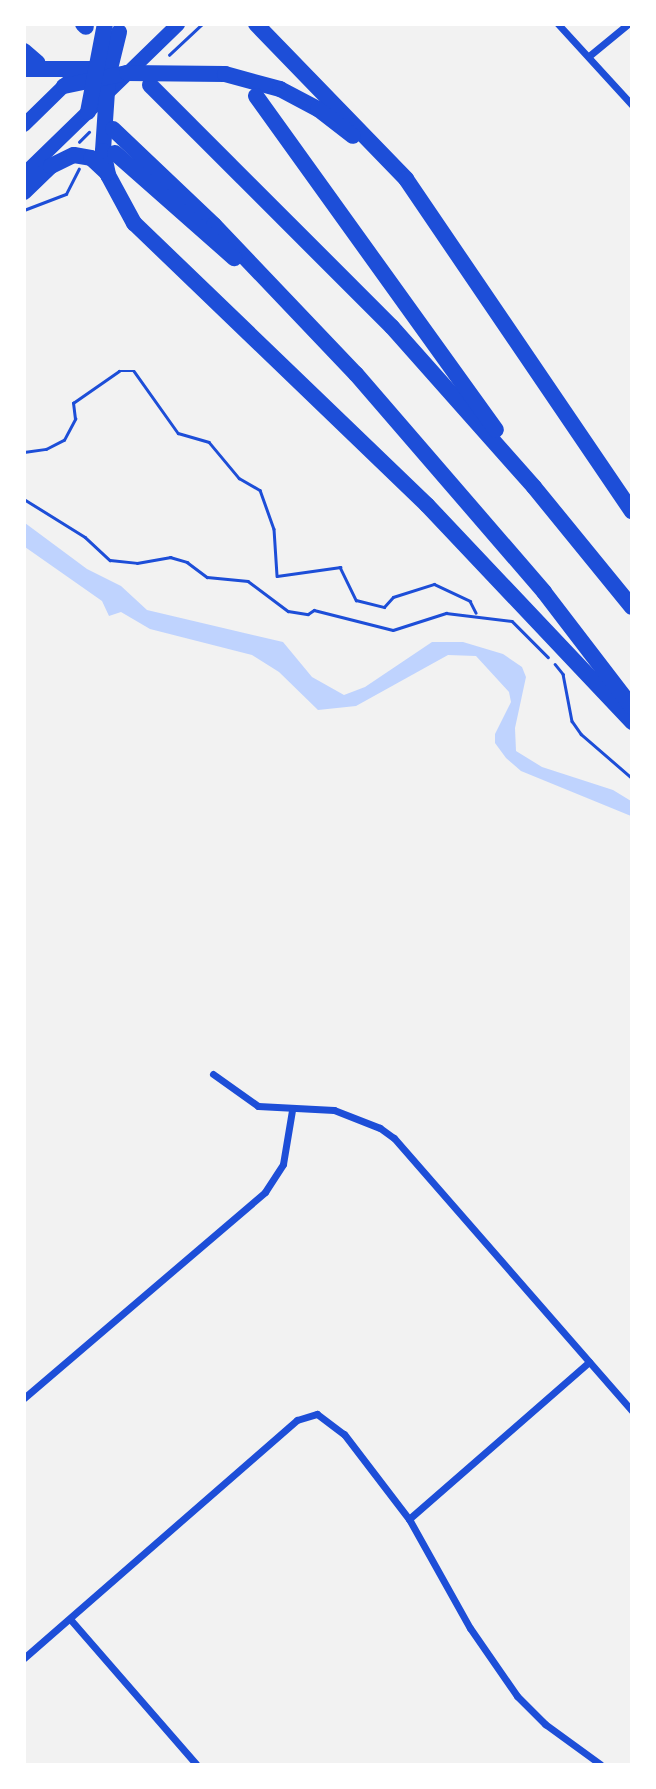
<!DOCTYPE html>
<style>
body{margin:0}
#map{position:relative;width:656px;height:1789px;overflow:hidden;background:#f2f2f2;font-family:"Fira Sans",sans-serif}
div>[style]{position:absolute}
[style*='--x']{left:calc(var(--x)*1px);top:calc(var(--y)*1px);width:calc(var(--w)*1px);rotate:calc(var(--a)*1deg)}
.water>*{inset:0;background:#bfd3fe}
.path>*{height:2.5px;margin:-1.25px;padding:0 1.25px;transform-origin:1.25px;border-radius:1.25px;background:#1d4ed8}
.minor>*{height:7px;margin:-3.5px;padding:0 3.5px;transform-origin:3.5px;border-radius:3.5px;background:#1d4ed8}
.primary>*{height:14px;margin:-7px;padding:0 7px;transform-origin:7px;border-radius:7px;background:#1d4ed8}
.motorway>*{height:16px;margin:-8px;padding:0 8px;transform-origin:8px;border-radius:8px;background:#1d4ed8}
span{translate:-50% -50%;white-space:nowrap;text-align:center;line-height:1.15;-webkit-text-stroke:5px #fff;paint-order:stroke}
.frame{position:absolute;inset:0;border:26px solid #fff;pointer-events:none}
</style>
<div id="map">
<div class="water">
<div style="clip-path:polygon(25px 523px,87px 569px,121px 586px,147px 610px,283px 642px,312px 677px,344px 695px,365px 687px,432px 642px,463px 642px,503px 654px,522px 667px,526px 677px,515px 728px,516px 751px,542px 767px,613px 790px,631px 801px,631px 816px,521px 771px,506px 758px,495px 743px,495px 734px,511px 702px,509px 692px,476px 656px,448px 655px,356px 706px,318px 710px,279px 672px,252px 655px,150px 629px,121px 612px,109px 616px,102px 601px,25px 547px)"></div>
</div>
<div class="path">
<div style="--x:169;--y:55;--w:45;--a:-43.2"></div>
<div style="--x:79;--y:142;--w:14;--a:-45"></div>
<div style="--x:24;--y:210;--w:45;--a:-20.9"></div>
<div style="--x:66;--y:194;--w:28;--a:-63"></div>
<div style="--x:24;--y:452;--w:22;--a:-8"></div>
<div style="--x:46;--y:449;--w:20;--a:-27"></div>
<div style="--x:64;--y:440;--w:24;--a:-62"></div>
<div style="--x:75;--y:419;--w:16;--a:-97"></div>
<div style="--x:73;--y:403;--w:56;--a:-34.8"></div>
<div style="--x:119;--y:371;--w:15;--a:0"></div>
<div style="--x:134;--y:371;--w:76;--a:54.6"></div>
<div style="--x:178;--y:433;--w:32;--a:16"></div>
<div style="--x:209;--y:442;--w:47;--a:50.2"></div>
<div style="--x:239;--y:478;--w:24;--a:30"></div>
<div style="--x:260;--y:490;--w:41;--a:70.3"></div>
<div style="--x:274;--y:529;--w:47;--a:86.3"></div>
<div style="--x:277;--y:576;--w:64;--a:-8.1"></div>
<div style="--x:340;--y:567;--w:37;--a:64"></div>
<div style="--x:356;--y:600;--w:29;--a:14"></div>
<div style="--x:384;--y:607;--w:13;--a:-48"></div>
<div style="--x:393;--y:597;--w:43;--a:-17.6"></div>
<div style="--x:434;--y:584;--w:40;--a:25"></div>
<div style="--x:470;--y:601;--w:13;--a:63"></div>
<div style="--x:24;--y:499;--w:72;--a:31.9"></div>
<div style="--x:85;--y:537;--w:34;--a:43"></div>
<div style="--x:110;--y:560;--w:27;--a:6"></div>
<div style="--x:137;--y:563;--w:34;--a:-10"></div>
<div style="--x:170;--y:557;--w:18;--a:16"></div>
<div style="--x:187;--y:562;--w:25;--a:37"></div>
<div style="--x:207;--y:577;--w:41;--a:5.6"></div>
<div style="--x:248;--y:581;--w:50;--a:36.9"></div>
<div style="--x:288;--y:611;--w:20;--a:9"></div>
<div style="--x:308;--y:614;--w:7;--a:-34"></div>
<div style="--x:314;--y:610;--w:81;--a:14.2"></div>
<div style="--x:393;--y:630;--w:56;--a:-17.8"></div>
<div style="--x:446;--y:613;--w:66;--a:6.9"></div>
<div style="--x:512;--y:621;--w:51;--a:45"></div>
<div style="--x:555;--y:664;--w:13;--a:51"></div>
<div style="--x:563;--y:674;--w:48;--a:79.2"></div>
<div style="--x:572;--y:721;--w:16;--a:55"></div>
<div style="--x:581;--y:734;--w:67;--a:40.8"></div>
</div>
<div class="minor">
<div style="--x:558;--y:24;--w:110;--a:47.6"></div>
<div style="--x:589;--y:56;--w:50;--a:-39.4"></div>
<div style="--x:213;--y:1074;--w:55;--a:35.4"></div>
<div style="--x:258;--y:1106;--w:76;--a:3"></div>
<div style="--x:334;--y:1110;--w:49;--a:21.4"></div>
<div style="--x:380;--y:1128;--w:17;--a:36"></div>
<div style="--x:394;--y:1138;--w:362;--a:48.9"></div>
<div style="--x:24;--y:1398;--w:317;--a:-40.5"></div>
<div style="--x:265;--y:1192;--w:33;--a:-57"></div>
<div style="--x:283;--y:1164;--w:55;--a:-80.5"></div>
<div style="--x:409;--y:1519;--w:239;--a:-41.1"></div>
<div style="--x:70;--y:1619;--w:192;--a:49"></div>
<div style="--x:24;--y:1658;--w:362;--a:-41.1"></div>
<div style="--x:297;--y:1420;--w:21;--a:-17"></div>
<div style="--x:317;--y:1414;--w:34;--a:37"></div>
<div style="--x:344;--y:1434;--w:107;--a:52.6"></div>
<div style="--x:409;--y:1519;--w:125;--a:60.8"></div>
<div style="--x:470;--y:1628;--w:83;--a:55.3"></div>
<div style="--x:517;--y:1696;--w:40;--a:45"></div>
<div style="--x:545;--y:1724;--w:68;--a:36"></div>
</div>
<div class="primary">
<div style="--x:24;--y:125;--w:64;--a:-44.4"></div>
<div style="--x:24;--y:174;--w:215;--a:-44.2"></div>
</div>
<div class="motorway">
<div style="--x:83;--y:24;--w:4;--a:45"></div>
<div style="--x:256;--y:24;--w:216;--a:45.9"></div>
<div style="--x:406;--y:179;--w:402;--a:55.8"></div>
<div style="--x:119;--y:32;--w:46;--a:103.7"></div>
<div style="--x:108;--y:77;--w:74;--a:93.9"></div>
<div style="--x:103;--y:151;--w:25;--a:78"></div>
<div style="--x:108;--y:175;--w:55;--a:61.6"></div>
<div style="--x:134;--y:223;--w:407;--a:43.9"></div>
<div style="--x:427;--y:505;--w:299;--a:46.6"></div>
<div style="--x:24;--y:51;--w:18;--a:41"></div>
<div style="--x:24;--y:69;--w:71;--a:0"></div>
<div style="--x:150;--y:85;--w:342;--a:45"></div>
<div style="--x:392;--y:327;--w:214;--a:48.4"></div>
<div style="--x:534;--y:487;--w:155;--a:50.8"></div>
<div style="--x:64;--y:86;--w:64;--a:-11.7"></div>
<div style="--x:127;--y:73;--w:98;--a:0.6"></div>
<div style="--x:225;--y:74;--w:57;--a:15.3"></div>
<div style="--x:280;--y:89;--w:43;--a:27.8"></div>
<div style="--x:318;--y:109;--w:44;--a:37.6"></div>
<div style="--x:256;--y:96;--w:411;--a:54.3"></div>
<div style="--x:88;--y:112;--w:90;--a:-79.1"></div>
<div style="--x:113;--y:129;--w:139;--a:43.5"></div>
<div style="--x:214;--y:225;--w:206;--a:46.4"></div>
<div style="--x:356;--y:374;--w:288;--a:49.2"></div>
<div style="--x:544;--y:592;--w:145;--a:52.6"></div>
<div style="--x:115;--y:153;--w:159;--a:41.4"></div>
<div style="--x:24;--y:192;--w:37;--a:-44"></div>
<div style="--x:51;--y:166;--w:25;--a:-26"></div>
<div style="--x:74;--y:155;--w:17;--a:10"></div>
<div style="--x:91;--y:158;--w:22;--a:43"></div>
</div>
<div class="frame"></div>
</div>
